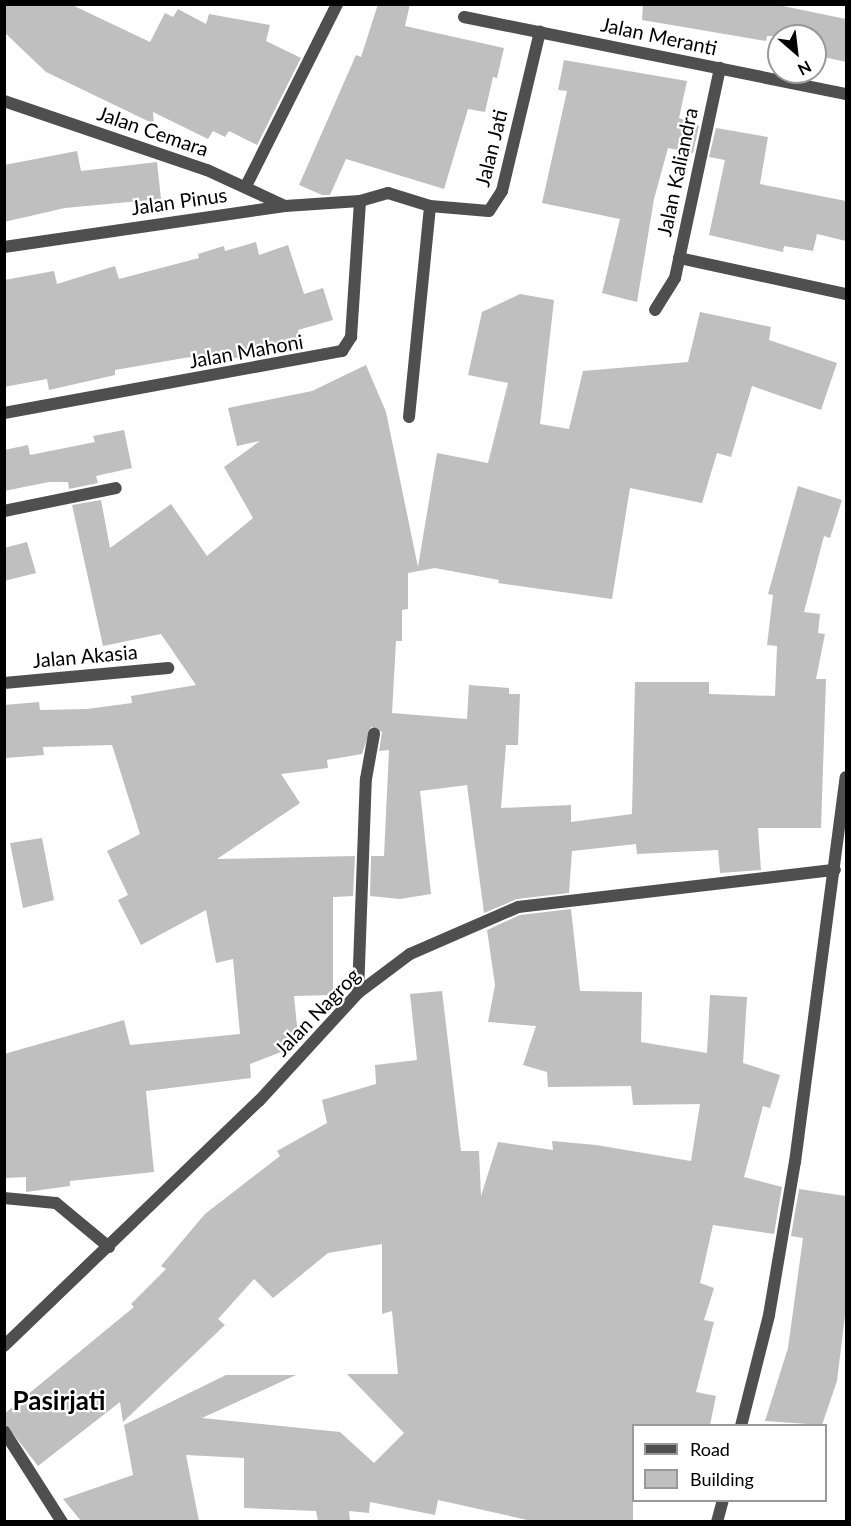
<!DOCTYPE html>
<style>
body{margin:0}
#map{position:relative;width:851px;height:1526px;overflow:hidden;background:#fff;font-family:Lato,sans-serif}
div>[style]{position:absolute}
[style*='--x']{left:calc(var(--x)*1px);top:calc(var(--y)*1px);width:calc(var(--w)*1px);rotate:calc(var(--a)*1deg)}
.building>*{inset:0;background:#bfbfbf}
.street>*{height:12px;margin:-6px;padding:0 6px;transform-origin:6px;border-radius:6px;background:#4f4f4f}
span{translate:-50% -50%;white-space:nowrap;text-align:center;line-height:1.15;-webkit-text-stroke:4.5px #fff;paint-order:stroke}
.street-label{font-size:20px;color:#000}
.district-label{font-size:26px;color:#000;font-weight:700}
.frame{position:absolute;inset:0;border:6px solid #000;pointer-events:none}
.legend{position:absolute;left:632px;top:1424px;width:195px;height:78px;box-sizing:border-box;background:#fff;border:2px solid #999;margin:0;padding:8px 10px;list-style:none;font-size:18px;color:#000}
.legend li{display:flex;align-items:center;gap:12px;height:30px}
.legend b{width:30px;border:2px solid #999}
.north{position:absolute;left:767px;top:24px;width:60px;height:60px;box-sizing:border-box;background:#fff;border:2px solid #999;border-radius:50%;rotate:152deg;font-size:16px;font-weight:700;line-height:24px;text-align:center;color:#000}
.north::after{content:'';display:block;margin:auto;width:21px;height:27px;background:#000;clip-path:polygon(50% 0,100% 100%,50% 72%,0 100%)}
</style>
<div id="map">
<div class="building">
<div style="clip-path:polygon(4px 4px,70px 4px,150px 42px,165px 13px,173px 17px,178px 9px,206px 24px,209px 14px,270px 25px,266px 41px,301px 58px,257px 145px,229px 131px,225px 137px,213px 131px,208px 139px,153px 112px,154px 124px,46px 72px,4px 32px)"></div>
<div style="clip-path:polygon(378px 4px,410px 4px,405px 26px,504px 48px,497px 78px,493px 77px,485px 112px,468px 109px,444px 189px,346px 159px,330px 195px,322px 195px,299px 185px,356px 55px,361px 57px)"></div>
<div style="clip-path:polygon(643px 4px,773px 4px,846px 19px,846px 62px,815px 55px,815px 36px,767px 36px,766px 41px,642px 20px)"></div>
<div style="clip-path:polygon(564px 60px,687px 81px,679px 118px,699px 126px,693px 153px,668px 148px,654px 199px,637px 302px,602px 293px,620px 219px,542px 203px,567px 91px,558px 90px)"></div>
<div style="clip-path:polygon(716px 128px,768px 137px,760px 184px,846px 201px,846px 241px,817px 234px,813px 251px,784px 246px,783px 252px,709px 235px,725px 160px,709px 157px)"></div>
<div style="clip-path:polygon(77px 151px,81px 171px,157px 162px,161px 199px,65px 208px,4px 222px,4px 165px)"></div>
<div style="clip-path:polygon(256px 242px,259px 255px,288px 245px,304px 294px,323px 288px,333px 320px,298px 330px,301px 347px,218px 361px,217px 354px,184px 358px,115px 370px,115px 375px,49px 390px,47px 379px,4px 387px,4px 280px,54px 271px,57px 284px,115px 266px,119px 279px,199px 258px,198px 254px,224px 246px,225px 251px)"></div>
<div style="clip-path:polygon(520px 294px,554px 300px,540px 424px,569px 429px,583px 371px,688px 362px,700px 312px,771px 327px,769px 340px,837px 363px,821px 410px,752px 386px,731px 457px,717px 453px,702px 503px,630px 488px,612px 599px,498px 583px,499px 580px,435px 568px,408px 573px,408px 609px,402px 610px,402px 641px,396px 641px,392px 713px,467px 719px,469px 685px,509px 688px,509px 694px,520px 694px,518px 745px,506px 745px,501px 808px,571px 805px,571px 822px,632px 814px,635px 682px,709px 682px,709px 694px,775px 696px,777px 646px,767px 645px,773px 595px,768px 594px,798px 486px,842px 500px,830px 538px,824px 536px,804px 612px,820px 614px,818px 633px,825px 634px,816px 679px,826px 679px,821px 828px,758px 828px,761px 870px,720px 873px,718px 850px,637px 854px,636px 844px,572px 851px,569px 893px,517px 899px,484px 913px,467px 785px,420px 791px,431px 894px,400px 899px,370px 896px,371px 856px,384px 856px,389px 750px,379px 751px,382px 732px,371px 727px,362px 754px,327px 760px,328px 768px,281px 774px,300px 803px,217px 859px,355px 856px,353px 896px,333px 897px,333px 995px,294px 996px,299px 1045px,250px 1064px,251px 1078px,146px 1091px,154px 1172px,70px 1181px,70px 1186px,26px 1192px,26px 1177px,4px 1178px,4px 1054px,124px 1020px,130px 1045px,240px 1034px,233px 959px,216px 963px,206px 910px,141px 945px,118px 900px,128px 895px,107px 851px,140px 834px,112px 745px,43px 747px,44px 755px,6px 758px,4px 705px,39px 702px,40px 710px,87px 709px,132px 703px,131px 696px,196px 685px,161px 634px,103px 646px,72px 505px,101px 500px,110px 548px,171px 504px,207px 556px,253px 518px,224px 467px,260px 441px,237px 446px,228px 408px,312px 391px,366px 365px,386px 412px,418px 567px,437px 453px,488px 463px,508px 383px,468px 375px,482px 312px)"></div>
<div style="clip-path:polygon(124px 430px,132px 468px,96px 476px,98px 483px,69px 489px,68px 482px,49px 482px,4px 491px,4px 450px,28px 445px,30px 455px,95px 442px,93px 436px)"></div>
<div style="clip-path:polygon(27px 542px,36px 573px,4px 581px,4px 548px)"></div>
<div style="clip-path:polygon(42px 838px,54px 900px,23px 908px,10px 843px)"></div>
<div style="clip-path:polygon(571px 909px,580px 991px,642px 992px,641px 1042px,707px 1053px,710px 995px,747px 997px,743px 1063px,780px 1075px,770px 1108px,763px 1106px,744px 1177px,782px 1187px,774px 1234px,713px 1225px,700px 1283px,714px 1288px,704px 1320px,714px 1322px,696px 1392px,716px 1396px,710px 1425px,633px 1425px,633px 1521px,532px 1521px,438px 1500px,435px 1515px,370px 1502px,369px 1513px,349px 1511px,350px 1521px,318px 1521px,316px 1511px,244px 1508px,244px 1458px,186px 1455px,199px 1521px,81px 1521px,63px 1499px,133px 1475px,124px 1425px,226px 1375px,296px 1375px,202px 1418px,340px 1432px,374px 1463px,404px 1433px,347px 1374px,398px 1374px,392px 1311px,382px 1314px,382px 1244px,328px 1253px,273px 1298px,254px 1279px,218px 1319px,225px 1325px,123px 1422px,120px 1402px,38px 1466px,4px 1422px,4px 1414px,134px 1307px,131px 1304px,166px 1269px,161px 1266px,205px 1214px,280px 1156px,277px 1151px,327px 1123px,322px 1100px,376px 1084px,375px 1065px,417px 1060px,410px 994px,442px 991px,461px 1151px,479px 1151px,481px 1196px,498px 1142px,553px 1150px,552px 1141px,596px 1145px,691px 1161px,700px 1104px,633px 1105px,631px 1086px,548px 1087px,547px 1072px,523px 1065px,536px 1026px,488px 1022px,495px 985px,487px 930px,520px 915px)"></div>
<div style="clip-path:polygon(799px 1189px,846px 1196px,846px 1307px,837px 1381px,822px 1425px,765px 1421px,788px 1348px,803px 1238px,791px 1236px)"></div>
</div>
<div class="street">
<div style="--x:464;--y:17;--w:390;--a:11.4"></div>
<div style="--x:4;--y:101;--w:214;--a:18.8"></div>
<div style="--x:207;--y:170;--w:86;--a:24.8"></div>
<div style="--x:246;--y:186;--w:203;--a:-63.4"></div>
<div style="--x:4;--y:247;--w:284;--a:-8.3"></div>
<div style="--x:285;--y:206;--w:75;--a:-3.8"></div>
<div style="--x:360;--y:201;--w:29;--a:-16"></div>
<div style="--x:388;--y:193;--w:44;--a:17.2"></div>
<div style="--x:430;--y:206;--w:59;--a:4.8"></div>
<div style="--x:489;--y:211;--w:24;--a:-57"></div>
<div style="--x:502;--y:191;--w:164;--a:-76.6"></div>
<div style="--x:679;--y:258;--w:171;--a:12.2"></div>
<div style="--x:655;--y:310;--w:38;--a:-58"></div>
<div style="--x:675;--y:278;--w:215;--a:-77.9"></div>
<div style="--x:4;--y:413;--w:344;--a:-10.4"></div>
<div style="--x:342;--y:351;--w:17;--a:-57"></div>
<div style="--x:351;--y:337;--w:136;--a:-86.2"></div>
<div style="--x:409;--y:417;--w:212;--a:-84.3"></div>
<div style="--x:4;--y:511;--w:114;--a:-11.6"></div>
<div style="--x:4;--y:683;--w:165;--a:-5.2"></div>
<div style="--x:358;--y:993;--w:214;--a:-87.9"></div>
<div style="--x:366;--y:779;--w:46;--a:-79.9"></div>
<div style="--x:4;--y:1198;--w:52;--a:5.5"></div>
<div style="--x:56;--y:1203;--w:69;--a:39.7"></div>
<div style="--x:4;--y:1346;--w:354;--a:-43.9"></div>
<div style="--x:259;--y:1101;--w:147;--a:-47.5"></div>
<div style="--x:358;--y:993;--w:65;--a:-36.9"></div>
<div style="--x:410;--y:954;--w:118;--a:-23.5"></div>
<div style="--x:518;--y:907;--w:319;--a:-6.7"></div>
<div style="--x:741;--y:1426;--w:114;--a:-75.8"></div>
<div style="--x:769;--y:1315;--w:155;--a:-80.4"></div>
<div style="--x:795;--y:1162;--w:388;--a:-82.5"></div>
<div style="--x:4;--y:1431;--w:108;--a:57.5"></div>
<div style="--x:717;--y:1522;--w:23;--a:-75"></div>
</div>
<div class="street-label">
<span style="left:659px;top:36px;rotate:12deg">Jalan Meranti</span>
<span style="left:153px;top:131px;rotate:19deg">Jalan Cemara</span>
<span style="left:491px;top:148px;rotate:-76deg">Jalan Jati</span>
<span style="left:677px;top:172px;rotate:-78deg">Jalan Kaliandra</span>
<span style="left:179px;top:201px;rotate:-8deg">Jalan Pinus</span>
<span style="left:246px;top:351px;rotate:-10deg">Jalan Mahoni</span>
<span style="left:85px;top:656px;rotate:-5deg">Jalan Akasia</span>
<span style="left:317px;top:1012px;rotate:-46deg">Jalan Nagrog</span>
</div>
<div class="district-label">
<span style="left:59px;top:1401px">Pasirjati</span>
</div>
<div class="frame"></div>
<ul class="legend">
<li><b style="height:8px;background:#4f4f4f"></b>Road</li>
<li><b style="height:16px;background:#bfbfbf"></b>Building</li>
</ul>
<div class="north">N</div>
</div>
